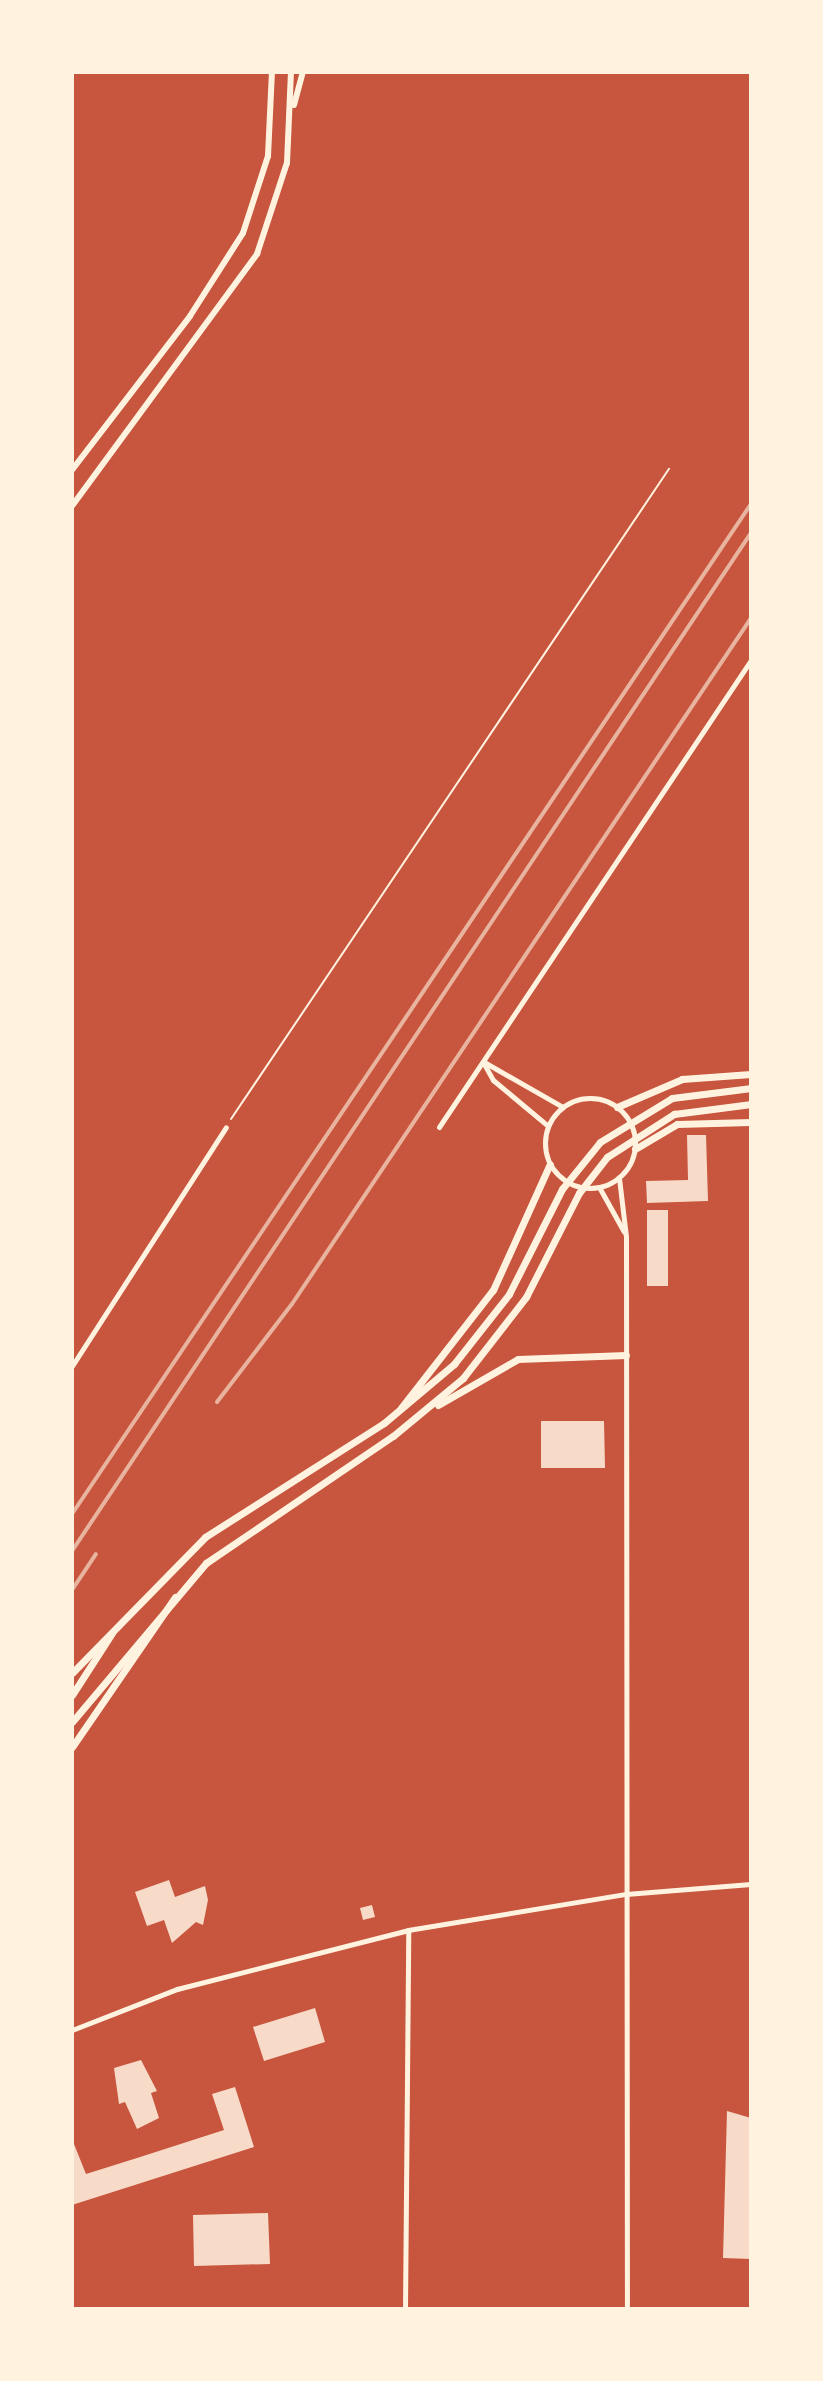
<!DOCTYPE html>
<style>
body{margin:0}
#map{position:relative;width:823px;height:2381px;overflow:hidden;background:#c8553d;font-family:"Varela Round",sans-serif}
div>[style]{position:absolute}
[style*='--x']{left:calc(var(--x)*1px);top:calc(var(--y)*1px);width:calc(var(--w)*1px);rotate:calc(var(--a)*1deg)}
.building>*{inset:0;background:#f7dbc8}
.path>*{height:2px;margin:-1px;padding:0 1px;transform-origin:1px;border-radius:1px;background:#fff3e0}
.minor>*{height:5px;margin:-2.5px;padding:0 2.5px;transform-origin:2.5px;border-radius:2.5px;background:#fff3e0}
.minor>.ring{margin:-2.5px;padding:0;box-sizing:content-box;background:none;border:5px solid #fff3e0;border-radius:50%}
.tertiary>*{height:6px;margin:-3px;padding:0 3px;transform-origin:3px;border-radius:3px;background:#fff3e0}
.secondary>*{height:7px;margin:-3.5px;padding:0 3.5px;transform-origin:3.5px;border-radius:3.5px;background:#fff3e0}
.rail>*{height:4px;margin:-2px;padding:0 2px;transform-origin:2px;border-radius:2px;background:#e9b49f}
span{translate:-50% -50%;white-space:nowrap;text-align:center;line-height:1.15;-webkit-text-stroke:6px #fff3e0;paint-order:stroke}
.frame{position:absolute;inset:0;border:74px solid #fff3e0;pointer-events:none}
</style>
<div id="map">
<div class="building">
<div style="clip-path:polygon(687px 1135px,706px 1135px,708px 1201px,647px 1203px,646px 1181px,688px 1180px)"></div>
<div style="clip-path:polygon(647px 1210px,668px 1210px,668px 1286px,647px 1286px)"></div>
<div style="clip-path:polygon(541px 1421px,604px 1421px,605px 1468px,541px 1468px)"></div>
<div style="clip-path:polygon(169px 1880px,175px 1897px,205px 1886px,208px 1900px,203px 1925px,196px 1922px,172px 1943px,164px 1920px,147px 1926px,135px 1892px)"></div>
<div style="clip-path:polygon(372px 1905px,375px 1917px,363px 1920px,360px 1908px)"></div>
<div style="clip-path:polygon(315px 2008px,325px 2042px,264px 2061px,253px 2027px)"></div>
<div style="clip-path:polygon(141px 2060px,157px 2091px,151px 2093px,159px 2118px,137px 2129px,125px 2102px,119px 2104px,114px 2068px)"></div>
<div style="clip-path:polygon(235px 2087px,254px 2147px,72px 2205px,72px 2139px,86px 2174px,137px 2158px,224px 2130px,212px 2094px)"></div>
<div style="clip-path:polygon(727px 2111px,751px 2118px,751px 2259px,723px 2258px)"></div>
<div style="clip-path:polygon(268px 2213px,270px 2264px,194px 2266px,193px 2215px)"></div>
</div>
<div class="path">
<div style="--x:231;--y:1119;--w:784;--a:-56.03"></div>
</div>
<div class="minor">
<div style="--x:483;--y:1062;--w:21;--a:61"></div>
<div style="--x:493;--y:1080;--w:72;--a:39.9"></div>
<div style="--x:484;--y:1062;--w:91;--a:29.7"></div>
<div class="ring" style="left:545px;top:1098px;width:85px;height:85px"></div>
<div style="--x:439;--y:1127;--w:562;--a:-56.25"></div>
<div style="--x:619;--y:1178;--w:59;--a:83.2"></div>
<div style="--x:626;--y:1237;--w:1072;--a:89.95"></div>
<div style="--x:599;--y:1187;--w:51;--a:60.9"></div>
<div style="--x:72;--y:1366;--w:284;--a:-57.2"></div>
<div style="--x:72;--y:2030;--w:113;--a:-21.3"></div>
<div style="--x:177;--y:1989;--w:238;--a:-14.3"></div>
<div style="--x:408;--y:1930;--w:221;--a:-9.4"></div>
<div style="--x:626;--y:1894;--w:125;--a:-4.6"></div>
<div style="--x:405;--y:2309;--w:379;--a:-89.5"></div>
</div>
<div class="tertiary">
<div style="--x:294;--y:105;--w:34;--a:-75"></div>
<div style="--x:72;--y:470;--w:194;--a:-52.5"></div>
<div style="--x:190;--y:316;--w:98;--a:-57.4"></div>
<div style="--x:243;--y:233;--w:81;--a:-72"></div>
<div style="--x:268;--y:156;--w:84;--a:-87.3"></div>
<div style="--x:72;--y:506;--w:313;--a:-53.7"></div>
<div style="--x:257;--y:254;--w:96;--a:-71.8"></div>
<div style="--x:287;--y:163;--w:91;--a:-87.5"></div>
</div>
<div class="secondary">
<div style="--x:617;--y:1107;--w:71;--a:-23.3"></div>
<div style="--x:682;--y:1079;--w:69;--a:-4.1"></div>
<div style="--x:635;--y:1149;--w:49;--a:-30.8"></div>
<div style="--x:677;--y:1124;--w:74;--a:-1.5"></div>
<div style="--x:438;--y:1405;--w:92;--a:-29.9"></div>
<div style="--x:518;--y:1359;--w:108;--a:-2.1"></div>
<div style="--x:401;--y:1408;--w:150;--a:-52.1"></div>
<div style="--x:493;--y:1290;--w:138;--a:-65.7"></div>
<div style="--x:72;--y:1673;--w:190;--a:-45.6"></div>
<div style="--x:205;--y:1537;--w:212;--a:-32.5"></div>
<div style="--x:384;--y:1423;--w:92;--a:-40.1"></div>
<div style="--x:454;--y:1364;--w:89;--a:-51.8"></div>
<div style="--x:509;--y:1294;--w:118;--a:-63.2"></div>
<div style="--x:562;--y:1189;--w:60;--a:-51"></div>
<div style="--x:600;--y:1142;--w:84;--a:-31.4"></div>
<div style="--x:672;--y:1098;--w:80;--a:-7.2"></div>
<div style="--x:72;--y:1695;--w:74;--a:-57.2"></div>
<div style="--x:72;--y:1722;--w:208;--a:-49.9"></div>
<div style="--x:206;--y:1563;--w:226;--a:-34.2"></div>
<div style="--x:393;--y:1436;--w:91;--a:-39.6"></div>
<div style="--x:463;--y:1378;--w:103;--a:-52.1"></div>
<div style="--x:526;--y:1297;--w:117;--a:-63"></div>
<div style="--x:579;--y:1193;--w:46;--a:-52.1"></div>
<div style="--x:607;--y:1157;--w:80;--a:-32.7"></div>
<div style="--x:674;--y:1114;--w:78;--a:-7.4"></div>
<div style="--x:72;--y:1747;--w:182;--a:-55.5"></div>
</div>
<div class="rail">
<div style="--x:217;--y:1402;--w:123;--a:-52.6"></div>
<div style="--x:292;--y:1304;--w:825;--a:-56.21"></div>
<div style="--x:72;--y:1514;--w:1217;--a:-56.09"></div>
<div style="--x:72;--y:1551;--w:1224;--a:-56.3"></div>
<div style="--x:72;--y:1590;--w:43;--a:-56.3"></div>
</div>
<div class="frame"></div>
</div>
